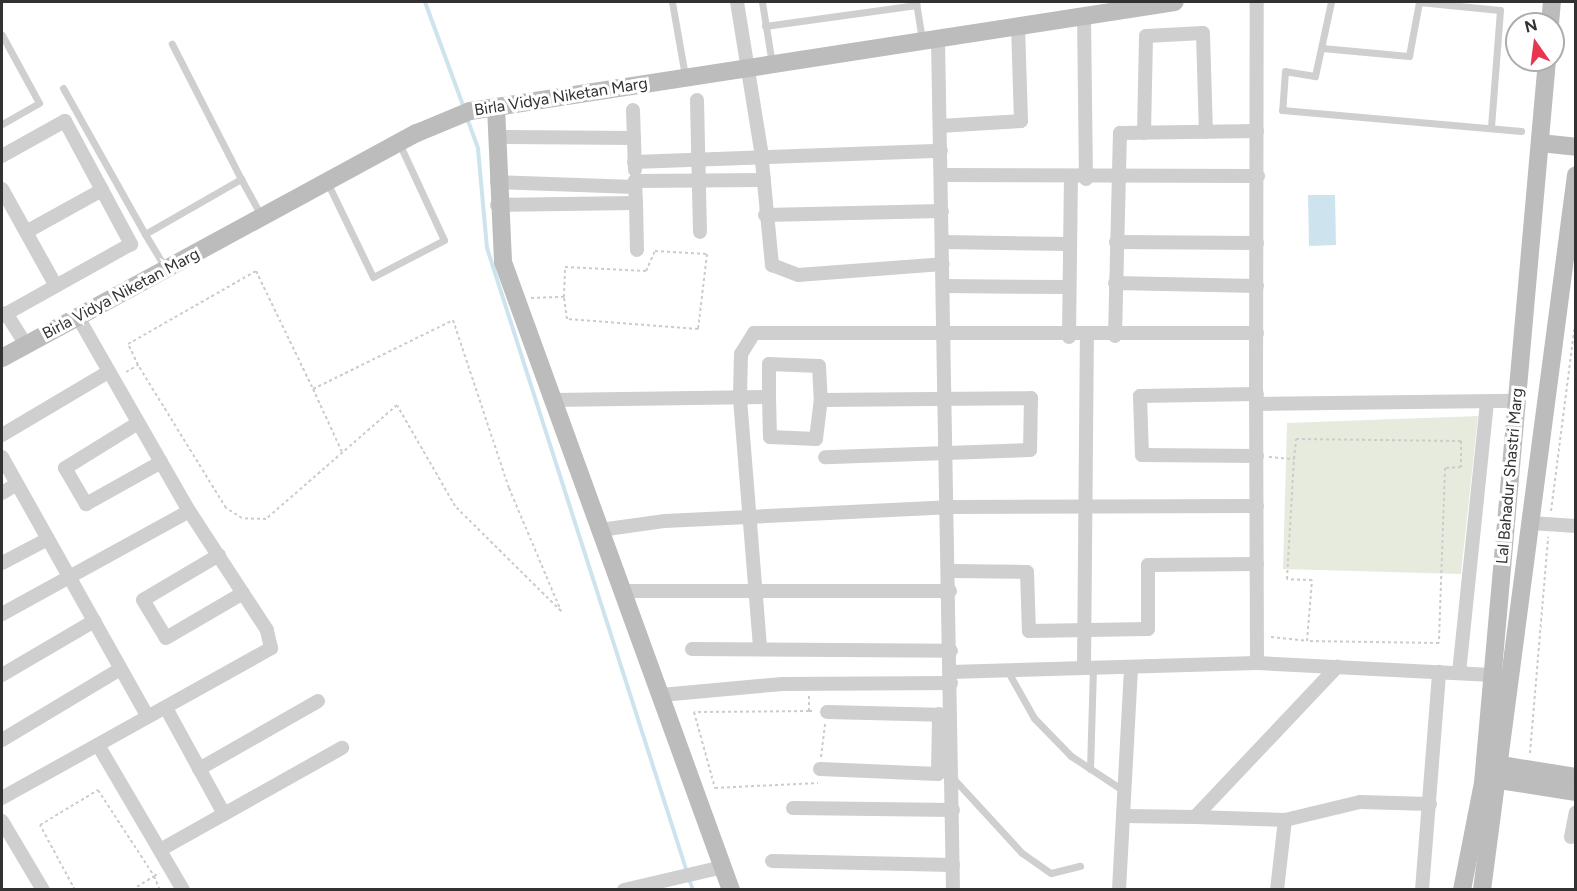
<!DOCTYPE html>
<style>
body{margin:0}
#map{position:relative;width:1577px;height:891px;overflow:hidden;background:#fff;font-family:Figtree,sans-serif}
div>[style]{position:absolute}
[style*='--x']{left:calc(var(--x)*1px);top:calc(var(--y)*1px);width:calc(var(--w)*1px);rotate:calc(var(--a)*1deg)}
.green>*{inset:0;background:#e6ebdd}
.water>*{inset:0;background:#cde4ee}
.stream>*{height:4px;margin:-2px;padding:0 2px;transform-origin:2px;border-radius:2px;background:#cde4ee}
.path>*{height:2px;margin-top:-1px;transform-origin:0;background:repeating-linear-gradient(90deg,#ccc 0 3px,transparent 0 6px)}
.lane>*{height:7px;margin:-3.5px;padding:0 3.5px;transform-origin:3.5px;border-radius:3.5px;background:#cfcfcf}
.street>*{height:14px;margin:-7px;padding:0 7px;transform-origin:7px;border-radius:7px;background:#cfcfcf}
.secondary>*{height:18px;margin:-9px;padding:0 9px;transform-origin:9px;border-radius:9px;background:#bcbcbc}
span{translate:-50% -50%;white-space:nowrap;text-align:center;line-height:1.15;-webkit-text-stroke:6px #fff;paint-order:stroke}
.street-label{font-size:16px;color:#323232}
.frame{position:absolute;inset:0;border:3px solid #323232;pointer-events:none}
.north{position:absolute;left:1505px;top:12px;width:60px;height:60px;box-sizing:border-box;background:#fff;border:2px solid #adadad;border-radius:50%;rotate:346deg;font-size:16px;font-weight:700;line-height:24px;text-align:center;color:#323232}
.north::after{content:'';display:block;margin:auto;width:21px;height:27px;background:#e83550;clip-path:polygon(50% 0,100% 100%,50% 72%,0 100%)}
</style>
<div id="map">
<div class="green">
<div style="clip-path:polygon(1478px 416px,1461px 574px,1283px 569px,1287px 423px)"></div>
</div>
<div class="water">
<div style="clip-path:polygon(1308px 195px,1335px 195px,1336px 245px,1309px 246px)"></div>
</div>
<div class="stream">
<div style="--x:425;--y:2;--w:113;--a:69.8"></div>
<div style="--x:467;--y:118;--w:33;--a:70"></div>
<div style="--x:478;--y:149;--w:99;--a:84.8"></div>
<div style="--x:487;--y:248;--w:655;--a:72.23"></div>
<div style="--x:689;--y:879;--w:12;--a:70"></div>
</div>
<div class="path">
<div style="--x:531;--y:298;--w:33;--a:-2"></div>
<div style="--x:564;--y:297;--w:30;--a:-88"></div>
<div style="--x:565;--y:267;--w:81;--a:2.8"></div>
<div style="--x:646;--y:271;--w:22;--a:-66"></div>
<div style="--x:655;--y:251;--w:52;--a:3.3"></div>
<div style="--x:707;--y:254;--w:76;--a:96.8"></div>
<div style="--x:698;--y:329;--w:131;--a:-175.6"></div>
<div style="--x:567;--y:319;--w:22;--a:-98"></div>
<div style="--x:126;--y:372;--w:14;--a:-30"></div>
<div style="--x:138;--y:365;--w:23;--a:-115"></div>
<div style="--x:128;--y:344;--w:147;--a:-29.7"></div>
<div style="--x:256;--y:271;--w:131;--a:64.2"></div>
<div style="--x:313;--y:389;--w:156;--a:-26.2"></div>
<div style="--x:453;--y:320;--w:177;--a:71.6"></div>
<div style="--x:509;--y:488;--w:134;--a:67.1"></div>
<div style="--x:561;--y:611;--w:149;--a:-135.3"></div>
<div style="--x:455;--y:506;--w:116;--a:-119.9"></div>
<div style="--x:397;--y:405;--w:174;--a:139"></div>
<div style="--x:266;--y:519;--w:24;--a:-178"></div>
<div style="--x:242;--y:518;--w:19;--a:-148"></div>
<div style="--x:226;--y:508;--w:168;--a:-121.6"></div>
<div style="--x:313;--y:389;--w:69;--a:65.3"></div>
<div style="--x:1269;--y:457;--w:25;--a:5"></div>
<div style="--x:1294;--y:459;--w:20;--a:-84"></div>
<div style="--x:1296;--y:439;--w:165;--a:0.7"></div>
<div style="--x:1461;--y:441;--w:26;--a:90"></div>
<div style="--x:1461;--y:467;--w:16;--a:176"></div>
<div style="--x:1445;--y:468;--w:175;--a:92"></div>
<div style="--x:1439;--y:643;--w:132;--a:-179.1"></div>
<div style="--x:1307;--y:641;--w:61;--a:-85.3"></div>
<div style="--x:1312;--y:580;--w:25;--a:-178"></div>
<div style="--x:1287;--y:579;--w:120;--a:-86.7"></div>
<div style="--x:1551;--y:511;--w:196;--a:-82.7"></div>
<div style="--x:1271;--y:637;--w:36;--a:6"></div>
<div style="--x:809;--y:696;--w:15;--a:90"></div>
<div style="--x:809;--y:711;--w:6;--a:0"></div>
<div style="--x:809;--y:711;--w:115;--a:179.5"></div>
<div style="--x:694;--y:712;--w:79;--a:74.6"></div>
<div style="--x:715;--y:788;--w:103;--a:-2.8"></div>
<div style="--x:1530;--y:753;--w:217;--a:-85.2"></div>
<div style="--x:821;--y:757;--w:33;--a:-83"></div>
<div style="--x:75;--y:890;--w:74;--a:-118.3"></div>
<div style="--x:40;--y:825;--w:68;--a:-31.1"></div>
<div style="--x:98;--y:790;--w:103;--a:56.9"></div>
<div style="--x:154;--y:876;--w:6;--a:-31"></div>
<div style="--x:132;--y:890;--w:26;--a:-32"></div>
<div style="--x:154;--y:876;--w:15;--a:67"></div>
</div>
<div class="lane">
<div style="--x:672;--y:2;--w:75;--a:80"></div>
<div style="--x:762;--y:2;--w:63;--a:80.8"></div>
<div style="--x:916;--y:2;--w:39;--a:81"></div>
<div style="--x:1331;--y:2;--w:76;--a:102.2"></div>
<div style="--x:1315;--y:76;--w:30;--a:-171"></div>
<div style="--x:1285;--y:71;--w:39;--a:94"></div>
<div style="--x:1282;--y:110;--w:240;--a:5"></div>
<div style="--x:1419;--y:2;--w:81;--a:5.6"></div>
<div style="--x:1500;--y:10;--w:118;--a:94.4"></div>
<div style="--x:765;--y:26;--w:153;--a:-7.9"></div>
<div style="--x:2;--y:35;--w:77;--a:61.4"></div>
<div style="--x:39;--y:103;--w:43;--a:150.4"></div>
<div style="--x:1322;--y:48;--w:87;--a:5.3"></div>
<div style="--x:1409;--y:56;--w:55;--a:-79.5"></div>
<div style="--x:63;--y:88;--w:167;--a:60.7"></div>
<div style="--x:241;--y:179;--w:43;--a:61.1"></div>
<div style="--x:328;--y:184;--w:103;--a:64.2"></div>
<div style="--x:373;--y:277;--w:80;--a:-27.5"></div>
<div style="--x:444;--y:240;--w:105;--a:-114.9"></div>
<div style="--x:166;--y:269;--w:41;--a:-121"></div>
<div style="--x:145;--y:234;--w:111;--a:-29.8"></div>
<div style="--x:241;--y:179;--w:152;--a:-117.1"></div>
<div style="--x:1007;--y:670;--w:55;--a:60.6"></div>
<div style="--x:1034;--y:718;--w:53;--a:45.8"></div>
<div style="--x:1071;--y:756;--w:64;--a:33.4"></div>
<div style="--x:1090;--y:769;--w:101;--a:-88.3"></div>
<div style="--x:952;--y:777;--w:103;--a:47.4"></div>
<div style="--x:1022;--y:853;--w:35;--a:35"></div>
<div style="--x:1051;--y:873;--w:30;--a:-14"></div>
</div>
<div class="street">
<div style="--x:737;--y:2;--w:151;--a:80.8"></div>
<div style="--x:761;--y:151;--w:115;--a:84.5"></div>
<div style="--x:772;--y:265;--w:28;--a:21"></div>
<div style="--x:798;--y:275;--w:145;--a:-4.3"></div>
<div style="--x:1084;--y:16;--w:163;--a:89.3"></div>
<div style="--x:938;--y:40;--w:850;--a:88.99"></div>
<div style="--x:697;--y:100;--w:132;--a:88.7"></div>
<div style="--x:633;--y:110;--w:60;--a:88.1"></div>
<div style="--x:940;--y:126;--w:81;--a:-3.5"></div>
<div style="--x:1021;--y:121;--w:94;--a:-91.8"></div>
<div style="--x:1144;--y:133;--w:97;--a:-88.8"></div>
<div style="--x:1146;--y:36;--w:57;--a:-3"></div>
<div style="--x:1203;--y:33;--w:99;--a:88.3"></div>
<div style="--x:496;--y:137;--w:138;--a:0.4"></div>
<div style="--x:2;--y:156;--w:72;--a:-29.1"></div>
<div style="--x:65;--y:121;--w:140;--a:61.8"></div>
<div style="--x:131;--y:244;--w:148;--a:150.8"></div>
<div style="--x:634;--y:162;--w:307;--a:-2.1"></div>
<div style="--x:941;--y:175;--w:317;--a:0.2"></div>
<div style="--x:497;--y:182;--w:138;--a:2.1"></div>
<div style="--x:2;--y:189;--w:111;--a:60.9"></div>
<div style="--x:636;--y:203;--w:47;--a:88.8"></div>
<div style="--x:497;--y:205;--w:139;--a:-0.8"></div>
<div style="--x:636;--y:203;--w:22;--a:-93"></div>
<div style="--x:635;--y:181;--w:129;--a:-0.4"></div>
<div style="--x:765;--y:215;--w:177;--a:-1.3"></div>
<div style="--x:26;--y:232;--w:87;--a:-28.9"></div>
<div style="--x:943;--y:242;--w:127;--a:0.9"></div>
<div style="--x:1116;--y:242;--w:141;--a:0.4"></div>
<div style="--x:1115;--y:283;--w:142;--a:1.2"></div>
<div style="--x:943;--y:286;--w:126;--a:0.5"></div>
<div style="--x:6;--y:313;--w:38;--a:58"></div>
<div style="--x:1115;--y:336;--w:203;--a:-88.6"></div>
<div style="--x:1120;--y:133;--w:137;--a:-0.8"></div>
<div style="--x:1069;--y:337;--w:157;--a:-89.3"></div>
<div style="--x:1257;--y:394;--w:117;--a:179"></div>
<div style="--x:1140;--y:396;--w:59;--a:88.1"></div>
<div style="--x:1142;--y:455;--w:115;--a:0.5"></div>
<div style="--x:769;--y:397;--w:40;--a:88.6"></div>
<div style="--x:770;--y:437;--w:46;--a:2.5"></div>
<div style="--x:816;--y:439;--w:39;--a:-83"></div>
<div style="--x:553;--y:400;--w:216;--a:-0.8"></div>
<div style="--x:769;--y:397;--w:33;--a:-90"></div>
<div style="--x:769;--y:364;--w:50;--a:2.3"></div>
<div style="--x:819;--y:366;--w:34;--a:87"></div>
<div style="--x:821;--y:400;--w:210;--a:-0.5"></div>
<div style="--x:1031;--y:398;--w:52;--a:91.1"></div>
<div style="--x:1030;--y:450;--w:205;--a:178"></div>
<div style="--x:1256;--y:404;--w:402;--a:-89.9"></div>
<div style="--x:138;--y:423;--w:86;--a:148.3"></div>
<div style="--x:65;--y:468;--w:42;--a:59.7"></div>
<div style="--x:86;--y:504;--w:86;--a:-29.2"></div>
<div style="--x:2;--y:435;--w:123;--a:-30.7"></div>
<div style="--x:2;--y:457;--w:298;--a:60.7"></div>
<div style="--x:2;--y:493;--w:17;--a:-31"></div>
<div style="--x:1531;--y:523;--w:45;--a:3.8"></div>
<div style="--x:600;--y:530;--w:66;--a:-7.9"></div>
<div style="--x:665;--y:521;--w:283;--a:-2.8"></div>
<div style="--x:948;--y:507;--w:309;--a:-0.2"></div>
<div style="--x:219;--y:555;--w:88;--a:149.4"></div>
<div style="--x:143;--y:600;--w:44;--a:58.8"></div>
<div style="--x:166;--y:638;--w:89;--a:-30.3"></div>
<div style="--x:2;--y:563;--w:52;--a:-27.6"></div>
<div style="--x:949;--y:571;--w:78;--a:0.7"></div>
<div style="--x:1027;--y:572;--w:59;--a:88.1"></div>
<div style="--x:1029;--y:631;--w:119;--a:-1"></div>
<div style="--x:1148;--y:629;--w:64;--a:-90"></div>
<div style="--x:1148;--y:565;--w:109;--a:-0.5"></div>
<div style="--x:623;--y:591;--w:327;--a:0"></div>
<div style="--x:2;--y:614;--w:213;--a:-28.8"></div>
<div style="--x:760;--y:647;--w:251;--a:-94.6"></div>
<div style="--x:740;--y:397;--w:43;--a:-88.7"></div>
<div style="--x:741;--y:354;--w:25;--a:-58"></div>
<div style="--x:754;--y:333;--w:503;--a:0"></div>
<div style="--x:692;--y:649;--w:259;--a:0.4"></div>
<div style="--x:1084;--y:668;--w:332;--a:-89.5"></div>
<div style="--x:951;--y:672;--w:306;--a:-1.7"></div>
<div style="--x:1459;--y:673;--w:272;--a:-84.1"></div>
<div style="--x:2;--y:675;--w:107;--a:-30.4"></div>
<div style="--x:1492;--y:675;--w:235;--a:-177.1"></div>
<div style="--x:1257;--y:663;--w:259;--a:-90.2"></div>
<div style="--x:1256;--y:404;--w:260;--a:-0.7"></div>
<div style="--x:661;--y:695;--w:122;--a:-5.2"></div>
<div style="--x:783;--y:684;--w:168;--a:-0.3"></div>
<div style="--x:166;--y:708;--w:121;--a:61.3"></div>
<div style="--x:827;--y:712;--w:121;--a:1.4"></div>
<div style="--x:2;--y:740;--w:138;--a:-31"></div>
<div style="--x:98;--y:745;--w:168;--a:59.6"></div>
<div style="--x:199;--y:769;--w:137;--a:-29.7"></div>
<div style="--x:820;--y:769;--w:118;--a:2.4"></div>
<div style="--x:938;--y:774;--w:60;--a:-89"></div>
<div style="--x:2;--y:798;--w:308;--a:-29.1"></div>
<div style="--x:271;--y:648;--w:18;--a:-103"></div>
<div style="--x:267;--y:630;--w:142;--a:-123.2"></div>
<div style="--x:189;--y:511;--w:224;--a:-119.8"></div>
<div style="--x:793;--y:808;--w:160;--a:0.7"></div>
<div style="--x:1123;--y:816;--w:72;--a:0.8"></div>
<div style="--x:1195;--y:817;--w:207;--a:-46.6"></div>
<div style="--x:1195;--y:817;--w:90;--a:1.9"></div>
<div style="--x:1285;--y:820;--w:77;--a:-13.5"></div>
<div style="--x:1360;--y:802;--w:70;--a:1.6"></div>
<div style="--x:2;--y:821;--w:80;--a:59.3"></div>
<div style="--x:1571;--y:837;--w:25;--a:-79"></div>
<div style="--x:160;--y:850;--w:209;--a:-29.3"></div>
<div style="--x:772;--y:861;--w:181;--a:1.3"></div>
<div style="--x:624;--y:890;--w:102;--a:-13.1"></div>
<div style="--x:1119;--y:890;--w:223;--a:-86.9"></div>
<div style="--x:1277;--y:890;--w:70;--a:-83.5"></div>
<div style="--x:1422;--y:890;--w:219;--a:-85.5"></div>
</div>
<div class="secondary">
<div style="--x:1550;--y:24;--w:22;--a:-85"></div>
<div style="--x:496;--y:107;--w:155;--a:87.4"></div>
<div style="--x:503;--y:262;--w:668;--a:70.05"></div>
<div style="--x:1540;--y:143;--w:36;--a:6"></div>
<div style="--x:2;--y:358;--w:472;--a:-28.5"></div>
<div style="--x:417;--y:133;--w:57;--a:-22.5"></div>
<div style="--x:470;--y:111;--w:713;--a:-8.79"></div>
<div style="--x:1501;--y:765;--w:76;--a:9.1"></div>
<div style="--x:1499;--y:780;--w:78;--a:8.9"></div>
<div style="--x:1462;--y:890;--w:109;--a:-78.9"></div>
<div style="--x:1483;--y:783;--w:726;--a:-84.94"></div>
<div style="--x:1482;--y:890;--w:721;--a:-82.51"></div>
</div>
<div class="street-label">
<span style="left:561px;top:97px;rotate:-9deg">Birla Vidya Niketan Marg</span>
<span style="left:121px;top:294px;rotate:-28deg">Birla Vidya Niketan Marg</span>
<span style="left:1510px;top:476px;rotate:-85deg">Lal Bahadur Shastri Marg</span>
</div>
<div class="frame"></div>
<div class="north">N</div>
</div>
